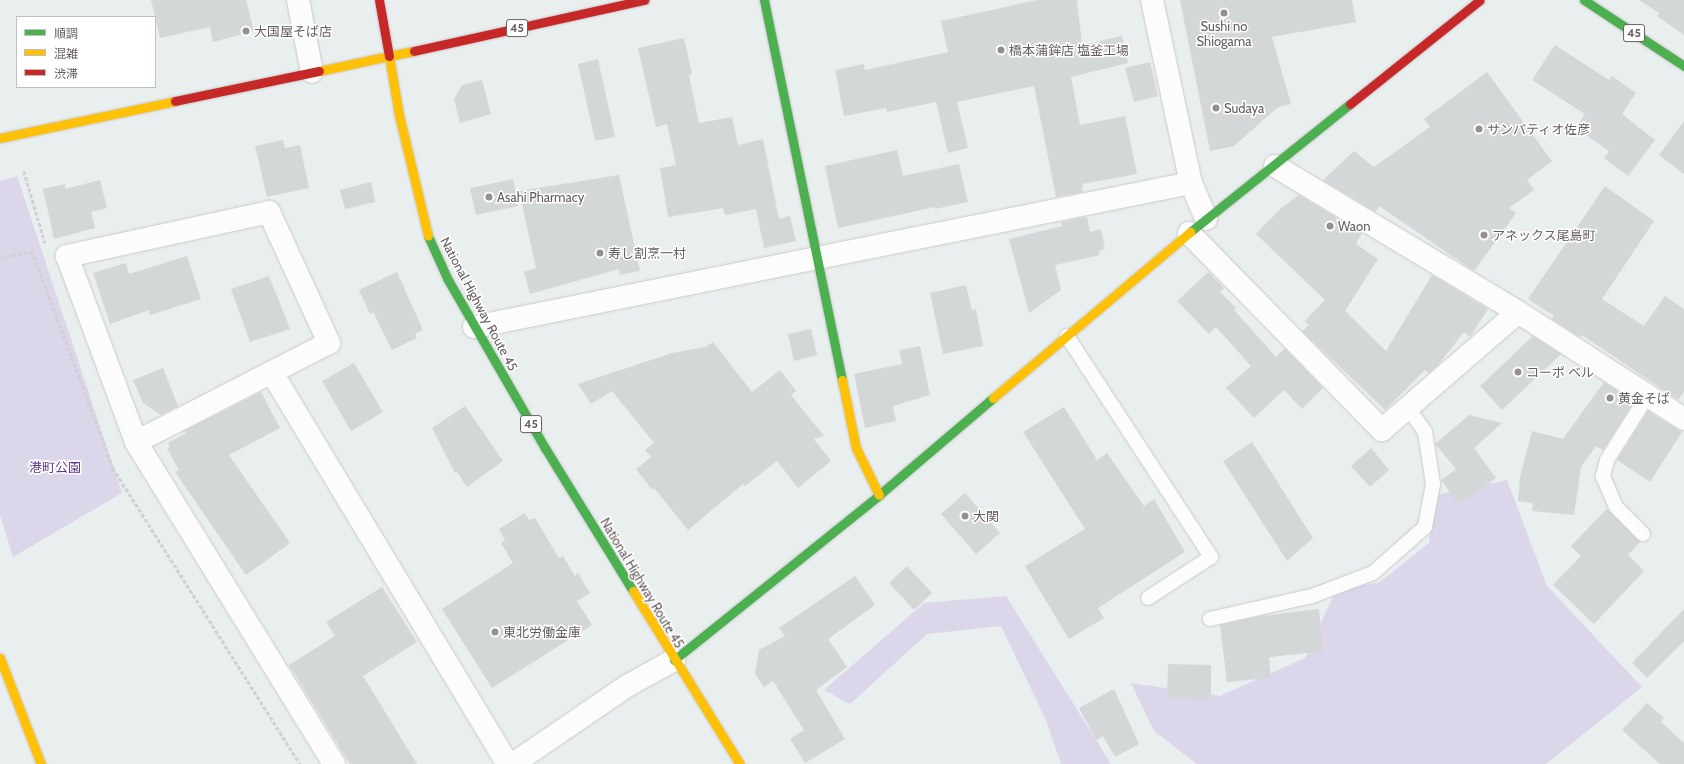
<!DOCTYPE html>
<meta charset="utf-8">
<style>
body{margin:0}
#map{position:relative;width:1684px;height:764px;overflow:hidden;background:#e9eeee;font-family:Cabin,"Noto Sans JP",sans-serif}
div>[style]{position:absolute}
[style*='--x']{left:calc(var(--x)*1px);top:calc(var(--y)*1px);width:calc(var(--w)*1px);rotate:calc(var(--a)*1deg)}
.green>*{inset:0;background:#dcd6eb}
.building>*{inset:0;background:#d4d7d7}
.path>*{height:2.5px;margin-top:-1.25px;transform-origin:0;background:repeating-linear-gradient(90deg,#d3cfd5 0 4px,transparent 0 6px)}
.roads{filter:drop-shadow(0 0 1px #cbcaca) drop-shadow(0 0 1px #cbcaca)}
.lane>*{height:14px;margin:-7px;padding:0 7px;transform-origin:7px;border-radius:7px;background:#fcfcfc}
.street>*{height:22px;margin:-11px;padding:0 11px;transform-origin:11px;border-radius:11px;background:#fcfcfc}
.fast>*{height:9px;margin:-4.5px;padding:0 4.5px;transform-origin:4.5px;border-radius:4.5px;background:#4caf50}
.slow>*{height:9px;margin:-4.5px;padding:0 4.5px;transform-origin:4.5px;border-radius:4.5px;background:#ffc107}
.jam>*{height:9px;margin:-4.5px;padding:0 4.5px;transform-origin:4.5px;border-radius:4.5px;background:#c62828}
.dots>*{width:11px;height:11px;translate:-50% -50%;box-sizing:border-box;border:2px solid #fff;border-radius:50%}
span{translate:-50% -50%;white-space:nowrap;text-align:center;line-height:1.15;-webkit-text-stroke:3px #fff;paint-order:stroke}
.shield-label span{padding:1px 3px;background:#fff;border:1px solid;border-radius:3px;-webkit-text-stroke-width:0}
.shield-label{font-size:12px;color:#675e5e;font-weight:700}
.poi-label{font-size:13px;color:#675e5e}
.left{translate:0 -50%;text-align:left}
.street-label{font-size:13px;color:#675e5e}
.park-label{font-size:13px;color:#5d378d}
.legend{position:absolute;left:16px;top:16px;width:140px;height:72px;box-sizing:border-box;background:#fff;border:1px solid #c2bfbf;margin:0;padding:5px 7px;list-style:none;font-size:12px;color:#675e5e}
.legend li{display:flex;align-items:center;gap:8px;height:20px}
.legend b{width:20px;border:1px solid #c2bfbf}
</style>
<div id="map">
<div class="green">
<div style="clip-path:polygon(17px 176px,122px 493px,13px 557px,0 515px,0 181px)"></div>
<div style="clip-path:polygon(1507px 480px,1547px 586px,1642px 687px,1546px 764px,1197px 764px,1154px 731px,1131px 683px,1220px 696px,1305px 658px,1336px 590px,1380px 582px,1429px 543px,1431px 496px)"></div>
<div style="clip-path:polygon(1006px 596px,1111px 764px,1061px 764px,1046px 720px,1001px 626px,927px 634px,850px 704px,824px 690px,924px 603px)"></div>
</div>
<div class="building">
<div style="clip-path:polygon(151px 0,246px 0,254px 31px,213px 42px,210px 27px,160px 38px)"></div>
<div style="clip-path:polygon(1037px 0,1077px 0,1082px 45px,1122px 36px,1128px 63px,1071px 77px,1080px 125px,1125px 116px,1137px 174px,1083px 184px,1082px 192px,1056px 197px,1034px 86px,957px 102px,968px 148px,948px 153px,936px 102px,887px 112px,886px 108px,844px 116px,835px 70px,864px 64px,865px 70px,948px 52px,941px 21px)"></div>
<div style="clip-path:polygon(1180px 0,1352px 0,1356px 22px,1272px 37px,1291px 104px,1278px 107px,1234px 146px,1210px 151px)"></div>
<div style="clip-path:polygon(1639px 0,1684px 0,1684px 35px,1657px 16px,1659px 13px)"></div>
<div style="clip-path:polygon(684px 38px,692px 74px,689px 75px,699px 123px,732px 117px,738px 145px,763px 139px,779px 219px,790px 216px,796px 241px,764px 248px,756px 209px,725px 215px,723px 208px,668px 217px,660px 168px,676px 165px,667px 124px,656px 127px,638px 48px)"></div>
<div style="clip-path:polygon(1555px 45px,1609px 80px,1612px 76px,1636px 93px,1622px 114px,1655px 140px,1628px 176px,1604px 158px,1609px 151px,1576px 128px,1585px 114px,1532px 80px)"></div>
<div style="clip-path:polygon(598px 59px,615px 137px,595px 141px,578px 64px)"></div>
<div style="clip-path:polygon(1150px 62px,1158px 96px,1134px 102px,1125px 68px)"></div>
<div style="clip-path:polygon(1487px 72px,1552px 161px,1527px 180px,1534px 190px,1509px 208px,1516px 213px,1474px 271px,1379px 206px,1376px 212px,1323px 180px,1354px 151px,1374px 167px,1430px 127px,1424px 119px)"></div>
<div style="clip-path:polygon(482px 80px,491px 114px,460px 123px,454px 99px,462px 85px)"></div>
<div style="clip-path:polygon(1684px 121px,1684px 174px,1659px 155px)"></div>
<div style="clip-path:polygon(283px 140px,285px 148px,300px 145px,309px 188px,267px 197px,255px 146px)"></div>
<div style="clip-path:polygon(897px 150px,903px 176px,959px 164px,968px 202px,935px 209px,935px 207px,838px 228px,825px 166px)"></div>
<div style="clip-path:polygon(619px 175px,640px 271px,620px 275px,619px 269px,530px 294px,524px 272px,536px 268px,519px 191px)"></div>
<div style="clip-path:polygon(513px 179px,518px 206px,476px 215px,470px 188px)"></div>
<div style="clip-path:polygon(100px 180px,107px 208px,91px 212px,95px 228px,54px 239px,43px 189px,65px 184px,65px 189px)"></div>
<div style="clip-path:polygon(371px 182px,375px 202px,345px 209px,340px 190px)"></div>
<div style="clip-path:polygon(1605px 186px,1654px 221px,1602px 299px,1644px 326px,1665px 296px,1684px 309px,1684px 392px,1678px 400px,1582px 335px,1580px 337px,1552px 319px,1554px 316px,1528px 299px)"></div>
<div style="clip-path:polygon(1299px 195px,1362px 233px,1356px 244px,1378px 259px,1345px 311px,1386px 351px,1432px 275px,1488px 309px,1470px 337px,1464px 332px,1438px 365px,1429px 373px,1425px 370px,1385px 410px,1302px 331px,1309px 325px,1305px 321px,1325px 300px,1256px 234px,1280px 209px)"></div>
<div style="clip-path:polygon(1087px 217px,1090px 232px,1101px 229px,1105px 249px,1099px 251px,1100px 255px,1055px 265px,1061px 290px,1029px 313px,1009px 239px,1062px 226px,1061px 222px)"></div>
<div style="clip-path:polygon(187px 256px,201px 299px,150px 315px,149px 310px,110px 324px,93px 273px,126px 263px,129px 274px)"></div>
<div style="clip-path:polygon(397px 272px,423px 330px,415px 334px,417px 338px,392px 350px,373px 312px,370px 314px,359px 290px)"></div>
<div style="clip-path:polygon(1208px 272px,1224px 288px,1220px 292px,1236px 308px,1234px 310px,1276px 357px,1285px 348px,1323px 388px,1302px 409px,1284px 390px,1254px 418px,1226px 388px,1251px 366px,1216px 327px,1209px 334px,1177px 301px)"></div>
<div style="clip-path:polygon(269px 276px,290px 329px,250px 342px,231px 289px)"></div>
<div style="clip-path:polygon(966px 285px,972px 310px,976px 309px,983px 346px,943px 354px,930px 293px)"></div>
<div style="clip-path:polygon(811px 329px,817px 355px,794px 361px,788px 334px)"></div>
<div style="clip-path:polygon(1533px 336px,1561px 354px,1502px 410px,1480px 386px)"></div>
<div style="clip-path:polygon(713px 342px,752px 392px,780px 370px,796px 391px,791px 395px,824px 436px,814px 439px,831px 461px,798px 488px,777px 461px,745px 486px,743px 484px,688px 530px,654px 488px,652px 490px,636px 469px,651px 457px,645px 450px,654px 443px,612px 391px,591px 404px,578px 384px,672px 353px,706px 347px)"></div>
<div style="clip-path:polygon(920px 346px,930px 395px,893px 406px,896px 421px,865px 428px,854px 374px,902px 364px,899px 350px)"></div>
<div style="clip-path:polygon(354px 363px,383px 412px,351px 431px,322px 381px)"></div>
<div style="clip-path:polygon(163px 368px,178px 406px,161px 415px,143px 403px,133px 380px)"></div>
<div style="clip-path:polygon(1604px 382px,1634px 402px,1603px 450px,1596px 446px,1581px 467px,1574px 515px,1532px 511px,1533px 503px,1518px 501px,1520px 477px,1532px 431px,1563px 439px)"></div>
<div style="clip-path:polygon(261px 392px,280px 428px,229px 455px,290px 543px,246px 575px,175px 472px,179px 470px,167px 449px,170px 447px,168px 443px,186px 433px,184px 431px)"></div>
<div style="clip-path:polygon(465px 406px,503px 461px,467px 487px,457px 472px,455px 473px,432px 428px)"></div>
<div style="clip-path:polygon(1064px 407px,1097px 460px,1107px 453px,1144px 506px,1154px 499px,1185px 552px,1098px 608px,1104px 618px,1069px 639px,1025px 566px,1085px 529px,1023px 432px)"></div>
<div style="clip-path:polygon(1648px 411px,1682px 432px,1650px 482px,1617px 460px)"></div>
<div style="clip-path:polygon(1469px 415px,1502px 423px,1474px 448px,1496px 478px,1459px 505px,1441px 480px,1456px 469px,1435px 444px)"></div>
<div style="clip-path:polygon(1252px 442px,1313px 538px,1287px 561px,1223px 461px)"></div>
<div style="clip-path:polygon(1371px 448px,1389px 470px,1370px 487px,1351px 466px)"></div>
<div style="clip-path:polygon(965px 493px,1000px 533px,976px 554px,941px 514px)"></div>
<div style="clip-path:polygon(1607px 509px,1640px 542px,1628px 555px,1644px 571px,1594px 624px,1553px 585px,1581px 556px,1571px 546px)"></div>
<div style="clip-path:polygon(525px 513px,529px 520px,535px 518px,559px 558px,563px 556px,575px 576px,578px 573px,590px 593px,577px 601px,592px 625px,492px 688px,442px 609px,513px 563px,501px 543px,505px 540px,499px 529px)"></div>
<div style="clip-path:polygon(907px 566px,932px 593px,914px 610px,889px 583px)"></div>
<div style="clip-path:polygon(855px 576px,875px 605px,828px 639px,847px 667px,816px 690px,845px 739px,805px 763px,790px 739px,804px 730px,773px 681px,764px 687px,755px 674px,759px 650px,785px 636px,779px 628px)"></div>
<div style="clip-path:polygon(382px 587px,417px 642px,363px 676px,417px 764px,350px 764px,289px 665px,335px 636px,326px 622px)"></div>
<div style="clip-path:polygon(1319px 609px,1323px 651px,1269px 657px,1271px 678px,1227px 682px,1220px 625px,1262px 616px)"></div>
<div style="clip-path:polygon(1684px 609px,1684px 641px,1647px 678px,1632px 663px)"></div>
<div style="clip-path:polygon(1168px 664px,1211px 665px,1211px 699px,1167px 698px)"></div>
<div style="clip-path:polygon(1114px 689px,1139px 744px,1115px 757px,1103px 736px,1096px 740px,1079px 708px)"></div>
<div style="clip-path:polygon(1647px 703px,1664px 718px,1661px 722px,1684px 743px,1684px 764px,1660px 764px,1622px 730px)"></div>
</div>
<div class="path">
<div style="--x:24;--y:171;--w:75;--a:73.7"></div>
<div style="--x:0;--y:258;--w:33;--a:-12"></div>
<div style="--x:32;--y:251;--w:232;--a:69.5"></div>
<div style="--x:113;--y:468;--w:350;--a:57.7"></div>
</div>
<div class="roads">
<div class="lane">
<div style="--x:1067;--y:336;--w:264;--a:56.9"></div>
<div style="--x:1211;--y:557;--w:75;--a:146.9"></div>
<div style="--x:1643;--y:534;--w:38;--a:-135"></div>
<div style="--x:1616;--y:507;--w:34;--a:-113"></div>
<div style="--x:1603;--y:476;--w:16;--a:-76"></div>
<div style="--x:1607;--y:460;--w:77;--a:-57.8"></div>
<div style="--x:1210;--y:619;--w:105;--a:-12.7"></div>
<div style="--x:1312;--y:596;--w:65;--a:-20.7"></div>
<div style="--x:1373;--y:573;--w:69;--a:-41.5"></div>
<div style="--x:1425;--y:527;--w:44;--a:-79.5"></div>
<div style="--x:1433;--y:484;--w:53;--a:-98.7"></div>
<div style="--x:1425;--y:432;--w:29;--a:-125"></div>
</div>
<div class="street">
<div style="--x:298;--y:0;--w:73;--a:79"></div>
<div style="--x:1152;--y:0;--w:187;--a:78"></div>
<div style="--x:1275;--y:166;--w:283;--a:31"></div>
<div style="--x:1518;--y:312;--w:197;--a:32.8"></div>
<div style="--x:1189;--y:233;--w:276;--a:45.6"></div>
<div style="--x:1382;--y:430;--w:180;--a:-40.9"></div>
<div style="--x:474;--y:327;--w:731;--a:-11.36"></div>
<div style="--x:1191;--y:183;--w:39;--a:67"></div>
<div style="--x:272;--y:373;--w:457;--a:58.9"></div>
<div style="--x:136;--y:442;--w:217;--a:-27.2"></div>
<div style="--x:329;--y:343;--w:144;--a:-114.6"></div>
<div style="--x:269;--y:212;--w:207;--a:167.7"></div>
<div style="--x:67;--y:256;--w:198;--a:69.6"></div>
<div style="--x:136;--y:442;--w:378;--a:58.4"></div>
<div style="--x:513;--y:764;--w:138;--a:-34.4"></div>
<div style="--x:627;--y:686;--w:54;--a:-29"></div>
</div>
<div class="fast">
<div style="--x:764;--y:0;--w:388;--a:78.4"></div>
<div style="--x:1584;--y:0;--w:120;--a:33.4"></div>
<div style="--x:1190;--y:232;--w:205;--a:-38.7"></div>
<div style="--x:428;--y:236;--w:48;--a:65.6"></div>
<div style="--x:448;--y:280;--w:194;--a:60"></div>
<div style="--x:545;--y:448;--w:168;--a:58.4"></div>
<div style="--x:674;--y:660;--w:263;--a:-38.8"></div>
<div style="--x:879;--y:495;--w:150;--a:-40.4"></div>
</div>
<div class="slow">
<div style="--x:414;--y:51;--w:25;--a:169"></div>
<div style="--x:389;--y:56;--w:60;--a:80.4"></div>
<div style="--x:399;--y:115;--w:124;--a:76.5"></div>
<div style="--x:319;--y:71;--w:72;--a:-12.1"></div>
<div style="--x:0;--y:138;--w:179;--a:-11.9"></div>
<div style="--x:842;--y:380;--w:69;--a:78.4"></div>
<div style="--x:856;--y:448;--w:52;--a:63.9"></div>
<div style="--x:993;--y:398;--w:258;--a:-40.1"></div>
<div style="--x:633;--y:591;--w:203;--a:58.3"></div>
<div style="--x:0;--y:658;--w:114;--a:68.9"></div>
</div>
<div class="jam">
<div style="--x:379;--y:0;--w:57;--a:79.9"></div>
<div style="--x:414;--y:51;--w:236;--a:-12.5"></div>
<div style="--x:175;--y:101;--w:147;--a:-11.8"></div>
<div style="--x:1350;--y:104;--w:166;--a:-38.7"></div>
</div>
</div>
<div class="dots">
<div style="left:1224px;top:13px;background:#949090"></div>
<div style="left:246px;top:31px;background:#949090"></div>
<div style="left:1001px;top:50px;background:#949090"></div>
<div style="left:1216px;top:108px;background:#949090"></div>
<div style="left:1479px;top:129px;background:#949090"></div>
<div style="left:489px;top:197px;background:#949090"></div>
<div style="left:1330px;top:226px;background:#949090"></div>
<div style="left:1484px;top:235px;background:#949090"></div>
<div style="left:600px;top:253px;background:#949090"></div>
<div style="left:1518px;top:372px;background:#949090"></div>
<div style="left:1610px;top:398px;background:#949090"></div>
<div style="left:965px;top:516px;background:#949090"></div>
<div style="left:495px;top:632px;background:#949090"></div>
</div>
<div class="shield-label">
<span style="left:517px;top:28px">45</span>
<span style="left:1634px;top:33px">45</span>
<span style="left:531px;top:424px">45</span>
</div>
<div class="poi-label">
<span style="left:1224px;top:34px">Sushi no<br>Shiogama</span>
<span class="left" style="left:254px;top:31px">大国屋そば店</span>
<span class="left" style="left:1009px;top:50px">橋本蒲鉾店 塩釜工場</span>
<span class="left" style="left:1224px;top:108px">Sudaya</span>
<span class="left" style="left:1487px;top:129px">サンパティオ佐彦</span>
<span class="left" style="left:497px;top:197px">Asahi Pharmacy</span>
<span class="left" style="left:1338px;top:226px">Waon</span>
<span class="left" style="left:1492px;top:235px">アネックス尾島町</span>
<span class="left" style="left:608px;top:253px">寿し割烹一村</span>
<span class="left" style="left:1526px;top:372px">コーポ ベル</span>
<span class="left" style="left:1618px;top:398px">黄金そば</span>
<span class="left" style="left:973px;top:516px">大関</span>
<span class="left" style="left:503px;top:632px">東北労働金庫</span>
</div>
<div class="street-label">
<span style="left:479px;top:304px;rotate:62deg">National Highway Route 45</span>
<span style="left:642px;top:583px;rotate:59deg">National Highway Route 45</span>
</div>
<div class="park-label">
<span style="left:55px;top:467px">港町公園</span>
</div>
<ul class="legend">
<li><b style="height:5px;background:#4caf50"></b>順調</li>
<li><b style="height:5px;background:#ffc107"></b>混雑</li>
<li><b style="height:5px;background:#c62828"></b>渋滞</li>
</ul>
</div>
